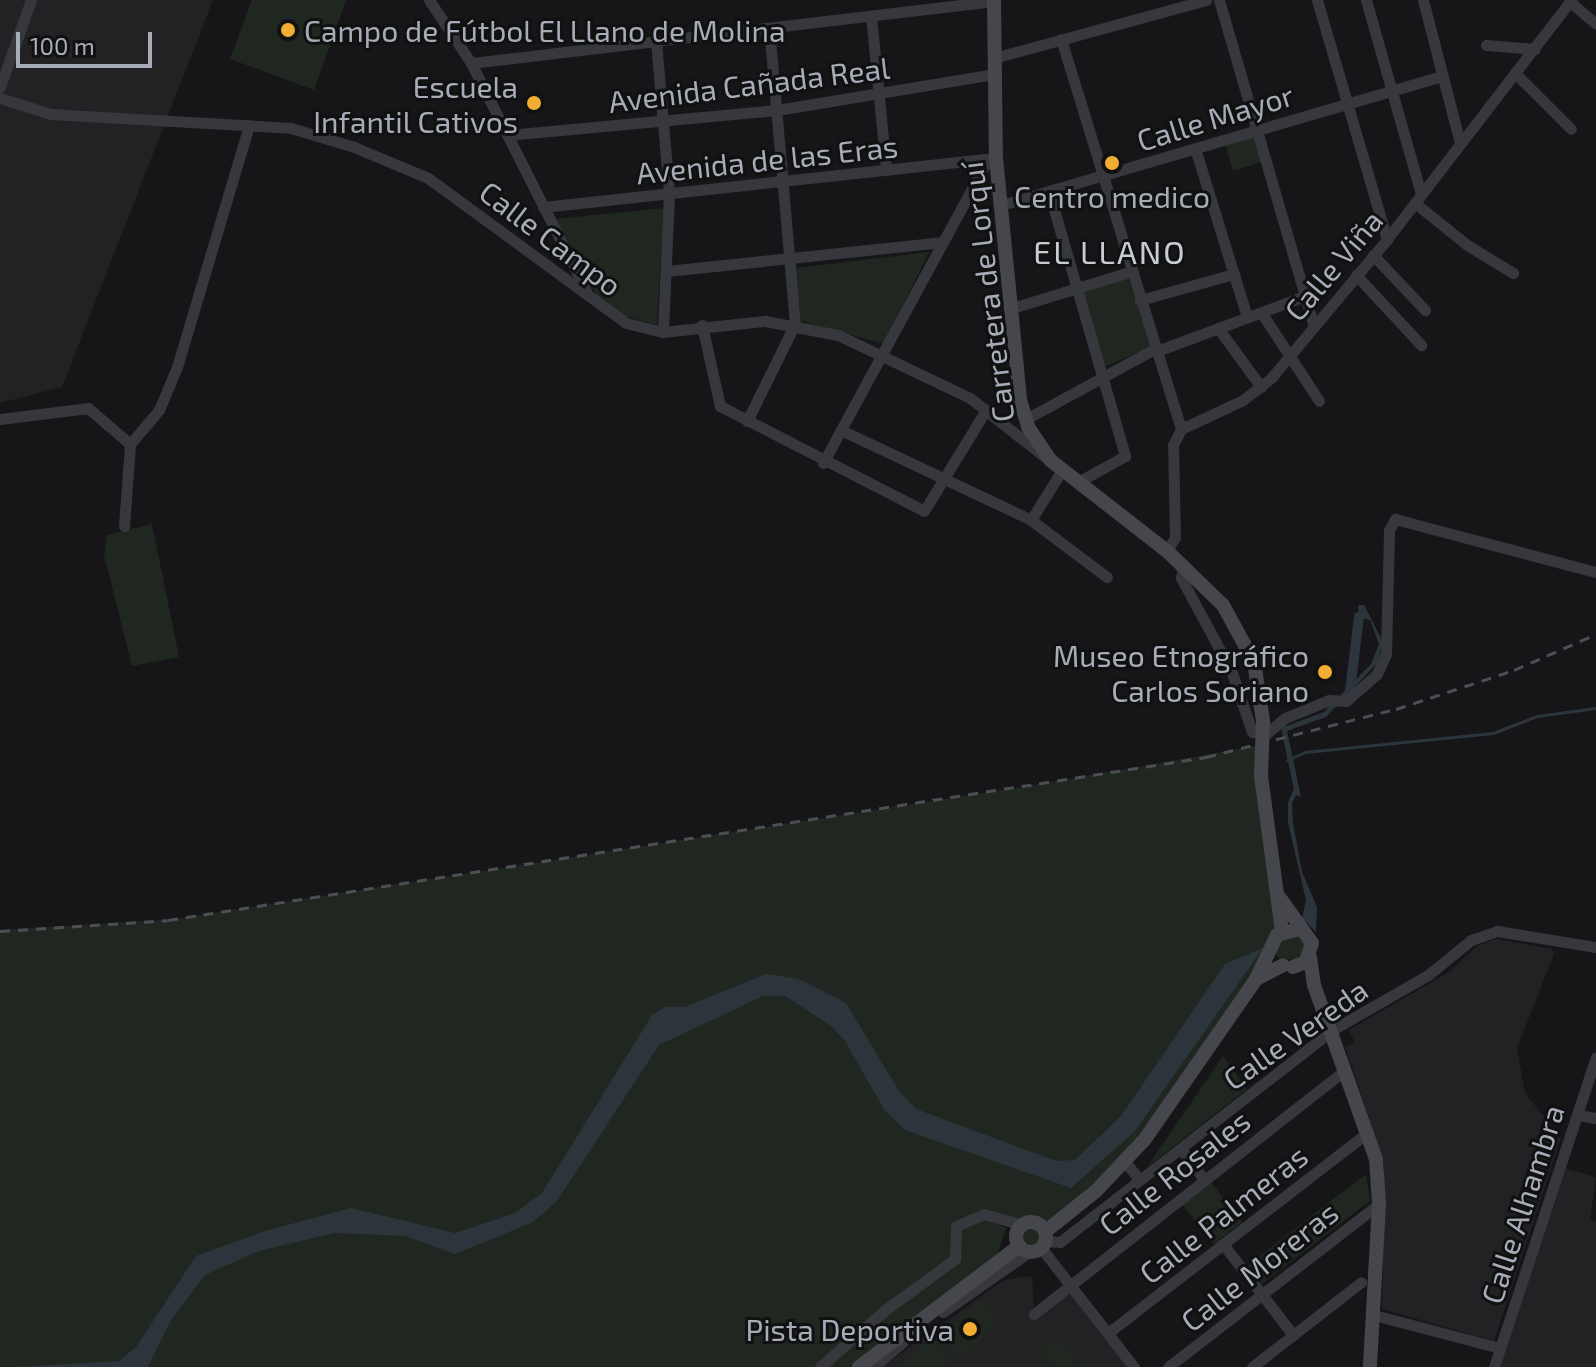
<!DOCTYPE html>
<meta charset="utf-8">
<style>
body{margin:0}
#map{position:relative;width:1596px;height:1367px;overflow:hidden;background:#161618;font-family:"Exo 2",sans-serif}
div>[style]{position:absolute}
[style*='--x']{left:calc(var(--x)*1px);top:calc(var(--y)*1px);width:calc(var(--w)*1px);rotate:calc(var(--a)*1deg)}
.built>*{inset:0;background:#222224}
.green>*{inset:0;background:#202720}
.round{border-radius:50%}
.water>*{inset:0;background:#2c353b}
.stream>*{height:3px;margin:-1.5px;padding:0 1.5px;transform-origin:1.5px;border-radius:1.5px;background:#2c353b}
.canal>*{height:10px;margin:-5px;padding:0 5px;transform-origin:5px;border-radius:5px;background:#2c353b}
.street>*{height:11px;margin:-5.5px;padding:0 5.5px;transform-origin:5.5px;border-radius:5.5px;background:#37383d}
.secondary>*{height:14px;margin:-7px;padding:0 7px;transform-origin:7px;border-radius:7px;background:#45474d}
.secondary>.ring{margin:-7px;padding:0;box-sizing:content-box;background:none;border:14px solid #45474d;border-radius:50%}
.rail>*{height:3px;margin-top:-1.5px;transform-origin:0;background:repeating-linear-gradient(90deg,#4c4e54 0 10px,transparent 0 18px)}
.secondary-bridge>*{height:14px;margin:-7px;padding:0 7px;transform-origin:7px;border-radius:7px;background:#45474d}
.dots>*{width:22px;height:22px;translate:-50% -50%;box-sizing:border-box;border:4px solid #111112;border-radius:50%}
span{translate:-50% -50%;white-space:nowrap;text-align:center;line-height:1.15;-webkit-text-stroke:6px #111112;paint-order:stroke}
.poi-label{font-size:30px;color:#a7adb8}
.left{translate:0 -50%;text-align:left}
.right{translate:-100% -50%;text-align:right}
.street-label{font-size:30px;color:#a7adb8}
.neighbourhood-label{font-size:32px;color:#c8ccd4;letter-spacing:2px}
.scale{position:absolute;left:16px;top:32px;width:136px;height:36px;box-sizing:border-box;border:4px solid #a7adb8;border-top:0;padding-left:10px;font-size:24px;line-height:28px;white-space:nowrap;color:#a7adb8;-webkit-text-stroke:6px #111112;paint-order:stroke}
</style>
<div id="map">
<div class="built">
<div style="clip-path:polygon(0 0,213px 0,62px 387px,0 403px)"></div>
<div style="clip-path:polygon(1496px 939px,1552px 949px,1554px 954px,1517px 1048px,1525px 1093px,1561px 1138px,1494px 1341px,1382px 1309px,1384px 1163px,1345px 1046px,1355px 1043px,1349px 1030px,1449px 972px,1477px 946px)"></div>
<div style="clip-path:polygon(1564px 1168px,1596px 1177px,1590px 1220px,1596px 1222px,1596px 1367px,1500px 1367px)"></div>
<div style="clip-path:polygon(1032px 1276px,1034px 1313px,1070px 1285px,1134px 1367px,882px 1367px,1004px 1280px)"></div>
</div>
<div class="green">
<div style="clip-path:polygon(252px 0,346px 0,314px 90px,230px 59px)"></div>
<div style="clip-path:polygon(1253px 136px,1262px 162px,1233px 171px,1225px 143px)"></div>
<div style="clip-path:polygon(664px 208px,657px 325px,627px 317px,599px 301px,556px 219px)"></div>
<div style="clip-path:polygon(929px 252px,884px 344px,801px 321px,796px 268px)"></div>
<div style="clip-path:polygon(1128px 277px,1152px 346px,1100px 369px,1079px 294px)"></div>
<div style="clip-path:polygon(152px 524px,179px 657px,132px 666px,104px 555px,107px 535px)"></div>
<div style="clip-path:polygon(1262px 745px,1282px 930px,1266px 961px,1114px 1173px,1043px 1227px,984px 1214px,957px 1226px,958px 1254px,822px 1367px,0 1367px,0 930px,174px 919px,1028px 786px)"></div>
<div style="clip-path:polygon(1288px 930px,1308px 939px,1304px 961px,1278px 958px,1275px 953px)"></div>
<div style="clip-path:polygon(1223px 1056px,1247px 1089px,1147px 1167px)"></div>
<div style="clip-path:polygon(1366px 1174px,1370px 1201px,1262px 1284px,1248px 1265px)"></div>
<div style="clip-path:polygon(1210px 1181px,1242px 1222px,1214px 1244px,1182px 1204px)"></div>
<div style="clip-path:polygon(980px 1217px,1006px 1228px,998px 1253px,850px 1367px,827px 1367px,899px 1304px,956px 1263px,961px 1254px,960px 1230px)"></div>
<div class="round" style="left:1018px;top:1224px;width:26px;height:26px"></div>
<div style="clip-path:polygon(981px 1299px,1001px 1321px,960px 1359px,939px 1337px)"></div>
<div style="clip-path:polygon(932px 1337px,952px 1358px,942px 1367px,899px 1367px)"></div>
<div style="clip-path:polygon(1058px 1337px,1082px 1367px,1051px 1367px,1039px 1352px)"></div>
</div>
<div class="water">
<div style="clip-path:polygon(1358px 605px,1364px 605px,1383px 642px,1378px 662px,1326px 717px,1287px 731px,1301px 797px,1296px 795px,1292px 803px,1293px 823px,1302px 872px,1317px 907px,1316px 932px,1302px 918px,1306px 900px,1288px 823px,1288px 802px,1294px 789px,1281px 728px,1324px 712px,1371px 664px,1379px 644px,1370px 620px,1359px 617px)"></div>
<div style="clip-path:polygon(1263px 948px,1135px 1131px,1071px 1188px,905px 1130px,885px 1111px,845px 1041px,831px 1026px,785px 996px,763px 996px,659px 1045px,557px 1201px,533px 1222px,455px 1254px,405px 1236px,334px 1233px,259px 1251px,205px 1275px,171px 1320px,148px 1367px,15px 1367px,119px 1361px,136px 1347px,196px 1256px,265px 1231px,351px 1208px,455px 1233px,515px 1213px,542px 1193px,652px 1015px,665px 1007px,685px 1007px,766px 974px,799px 979px,846px 1003px,899px 1091px,916px 1109px,1056px 1161px,1075px 1160px,1121px 1116px,1225px 964px)"></div>
</div>
<div class="stream">
<div style="--x:1287;--y:760;--w:20;--a:-24"></div>
<div style="--x:1305;--y:752;--w:189;--a:-5.8"></div>
<div style="--x:1493;--y:733;--w:47;--a:-21.1"></div>
<div style="--x:1537;--y:716;--w:60;--a:-7.7"></div>
</div>
<div class="canal">
<div style="--x:1350;--y:691;--w:75;--a:-83.1"></div>
</div>
<div class="street">
<div style="--x:429;--y:0;--w:76;--a:56.3"></div>
<div style="--x:471;--y:63;--w:255;--a:63.2"></div>
<div style="--x:1219;--y:0;--w:340;--a:73.8"></div>
<div style="--x:1317;--y:0;--w:250;--a:73.7"></div>
<div style="--x:1366;--y:0;--w:202;--a:74.2"></div>
<div style="--x:1423;--y:0;--w:148;--a:75.5"></div>
<div style="--x:1570;--y:2;--w:34;--a:40"></div>
<div style="--x:871;--y:16;--w:155;--a:84.4"></div>
<div style="--x:1061;--y:39;--w:408;--a:72.9"></div>
<div style="--x:656;--y:41;--w:154;--a:85.1"></div>
<div style="--x:669;--y:194;--w:138;--a:92.5"></div>
<div style="--x:1486;--y:45;--w:49;--a:4.7"></div>
<div style="--x:994;--y:58;--w:220;--a:-15.3"></div>
<div style="--x:471;--y:63;--w:527;--a:-6.76"></div>
<div style="--x:1515;--y:73;--w:79;--a:45"></div>
<div style="--x:0;--y:87;--w:92;--a:-70.4"></div>
<div style="--x:0;--y:98;--w:52;--a:17.7"></div>
<div style="--x:50;--y:114;--w:241;--a:3.3"></div>
<div style="--x:291;--y:128;--w:66;--a:16.8"></div>
<div style="--x:354;--y:147;--w:80;--a:22.7"></div>
<div style="--x:428;--y:178;--w:245;--a:36.2"></div>
<div style="--x:626;--y:323;--w:38;--a:14"></div>
<div style="--x:663;--y:332;--w:103;--a:-6.2"></div>
<div style="--x:765;--y:321;--w:74;--a:10.9"></div>
<div style="--x:838;--y:335;--w:146;--a:25.5"></div>
<div style="--x:970;--y:398;--w:95;--a:38.2"></div>
<div style="--x:507;--y:135;--w:271;--a:-5.3"></div>
<div style="--x:777;--y:110;--w:221;--a:-9.4"></div>
<div style="--x:1195;--y:148;--w:177;--a:72.9"></div>
<div style="--x:1049;--y:192;--w:275;--a:73.9"></div>
<div style="--x:1125;--y:456;--w:54;--a:151"></div>
<div style="--x:1415;--y:203;--w:67;--a:38.9"></div>
<div style="--x:1467;--y:245;--w:54;--a:31.3"></div>
<div style="--x:1001;--y:205;--w:460;--a:-16.3"></div>
<div style="--x:543;--y:207;--w:456;--a:-6.2"></div>
<div style="--x:1373;--y:255;--w:76;--a:46.6"></div>
<div style="--x:667;--y:271;--w:276;--a:-6"></div>
<div style="--x:1356;--y:275;--w:96;--a:47.1"></div>
<div style="--x:1140;--y:300;--w:98;--a:-15.5"></div>
<div style="--x:1012;--y:308;--w:126;--a:-17.1"></div>
<div style="--x:1261;--y:312;--w:106;--a:56.9"></div>
<div style="--x:702;--y:325;--w:83;--a:77.5"></div>
<div style="--x:720;--y:406;--w:229;--a:27.2"></div>
<div style="--x:924;--y:511;--w:119;--a:-58.5"></div>
<div style="--x:1218;--y:328;--w:73;--a:53.9"></div>
<div style="--x:1157;--y:351;--w:158;--a:-20.4"></div>
<div style="--x:0;--y:419;--w:89;--a:-7.1"></div>
<div style="--x:88;--y:408;--w:55;--a:40.6"></div>
<div style="--x:1026;--y:419;--w:148;--a:-28.6"></div>
<div style="--x:747;--y:421;--w:108;--a:-63.7"></div>
<div style="--x:795;--y:324;--w:297;--a:-95"></div>
<div style="--x:841;--y:430;--w:210;--a:25.3"></div>
<div style="--x:1031;--y:520;--w:95;--a:36.9"></div>
<div style="--x:823;--y:463;--w:346;--a:-61.5"></div>
<div style="--x:1031;--y:520;--w:59;--a:-58.2"></div>
<div style="--x:124;--y:526;--w:82;--a:-85.8"></div>
<div style="--x:130;--y:444;--w:45;--a:-49.5"></div>
<div style="--x:159;--y:410;--w:47;--a:-67.3"></div>
<div style="--x:177;--y:367;--w:252;--a:-73.4"></div>
<div style="--x:1167;--y:551;--w:16;--a:-60"></div>
<div style="--x:1175;--y:537;--w:92;--a:-91.2"></div>
<div style="--x:1173;--y:445;--w:18;--a:-63"></div>
<div style="--x:1181;--y:429;--w:68;--a:-25.1"></div>
<div style="--x:1243;--y:400;--w:37;--a:-38"></div>
<div style="--x:1272;--y:377;--w:175;--a:-50.1"></div>
<div style="--x:1384;--y:243;--w:307;--a:-52.4"></div>
<div style="--x:1183;--y:564;--w:14;--a:98"></div>
<div style="--x:1181;--y:578;--w:105;--a:61.5"></div>
<div style="--x:1231;--y:670;--w:65;--a:71.3"></div>
<div style="--x:1252;--y:732;--w:15;--a:4"></div>
<div style="--x:1267;--y:733;--w:23;--a:-40"></div>
<div style="--x:1285;--y:718;--w:48;--a:-22.2"></div>
<div style="--x:1329;--y:700;--w:17;--a:3"></div>
<div style="--x:1346;--y:701;--w:41;--a:-41.1"></div>
<div style="--x:1377;--y:674;--w:22;--a:-66"></div>
<div style="--x:1386;--y:654;--w:124;--a:-88.6"></div>
<div style="--x:1389;--y:530;--w:13;--a:-61"></div>
<div style="--x:1395;--y:519;--w:208;--a:14.8"></div>
<div style="--x:1577;--y:1115;--w:19;--a:9"></div>
<div style="--x:1181;--y:1149;--w:38;--a:53"></div>
<div style="--x:1125;--y:1162;--w:23;--a:50"></div>
<div style="--x:1046;--y:1241;--w:14;--a:4"></div>
<div style="--x:1060;--y:1242;--w:345;--a:-37.9"></div>
<div style="--x:1332;--y:1030;--w:111;--a:-29.8"></div>
<div style="--x:1428;--y:975;--w:55;--a:-39.1"></div>
<div style="--x:1471;--y:940;--w:28;--a:-19"></div>
<div style="--x:1497;--y:931;--w:100;--a:9.2"></div>
<div style="--x:1223;--y:1244;--w:115;--a:52.4"></div>
<div style="--x:1042;--y:1249;--w:150;--a:52.1"></div>
<div style="--x:943;--y:1312;--w:105;--a:-34.9"></div>
<div style="--x:1034;--y:1314;--w:395;--a:-38.1"></div>
<div style="--x:1374;--y:1315;--w:130;--a:14.7"></div>
<div style="--x:1108;--y:1333;--w:327;--a:-37.7"></div>
<div style="--x:820;--y:1367;--w:86;--a:-41.2"></div>
<div style="--x:885;--y:1310;--w:87;--a:-36.1"></div>
<div style="--x:955;--y:1259;--w:33;--a:-88"></div>
<div style="--x:956;--y:1226;--w:30;--a:-23"></div>
<div style="--x:984;--y:1214;--w:40;--a:16"></div>
<div style="--x:873;--y:1367;--w:39;--a:-40"></div>
<div style="--x:1168;--y:1367;--w:267;--a:-37.7"></div>
<div style="--x:1252;--y:1367;--w:138;--a:-37.9"></div>
<div style="--x:1494;--y:1367;--w:326;--a:-71.8"></div>
</div>
<div class="secondary">
<div style="--x:994;--y:0;--w:158;--a:89.3"></div>
<div style="--x:996;--y:158;--w:243;--a:84.3"></div>
<div style="--x:1020;--y:400;--w:28;--a:73"></div>
<div style="--x:1028;--y:427;--w:40;--a:56"></div>
<div style="--x:1050;--y:460;--w:148;--a:37.9"></div>
<div style="--x:1167;--y:551;--w:78;--a:44"></div>
<div style="--x:1223;--y:605;--w:65;--a:61.5"></div>
<div style="--x:1254;--y:662;--w:60;--a:81.3"></div>
<div style="--x:1261;--y:776;--w:156;--a:82.3"></div>
<div style="--x:1280;--y:898;--w:55;--a:54.6"></div>
<div style="--x:1312;--y:943;--w:20;--a:108"></div>
<div style="--x:1306;--y:962;--w:14;--a:159"></div>
<div style="--x:1310;--y:957;--w:28;--a:82"></div>
<div style="--x:1314;--y:985;--w:185;--a:70.4"></div>
<div style="--x:1376;--y:1159;--w:45;--a:86.2"></div>
<div style="--x:1379;--y:1204;--w:163;--a:93.2"></div>
<div style="--x:1258;--y:978;--w:28;--a:-27"></div>
<div class="ring" style="left:1016px;top:1222px;width:16px;height:16px"></div>
<div style="--x:1046;--y:1231;--w:64;--a:-38.7"></div>
<div style="--x:1096;--y:1191;--w:71;--a:-46.7"></div>
<div style="--x:1145;--y:1139;--w:193;--a:-55.2"></div>
<div style="--x:1255;--y:981;--w:51;--a:-64.4"></div>
<div style="--x:1277;--y:935;--w:24;--a:-15"></div>
<div style="--x:859;--y:1367;--w:201;--a:-37.1"></div>
</div>
<div class="rail">
<div style="--x:0;--y:931;--w:168;--a:-3.7"></div>
<div style="--x:168;--y:920;--w:1051;--a:-8.92"></div>
<div style="--x:1206;--y:757;--w:196;--a:-14.2"></div>
<div style="--x:1396;--y:709;--w:124;--a:-18.3"></div>
<div style="--x:1514;--y:670;--w:90;--a:-23.7"></div>
</div>
<div class="secondary-bridge">
<div style="--x:1261;--y:776;--w:55;--a:-87.9"></div>
</div>
<div class="dots">
<div style="left:288px;top:30px;background:#f2ae33"></div>
<div style="left:534px;top:103px;background:#f2ae33"></div>
<div style="left:1112px;top:163px;background:#f2ae33"></div>
<div style="left:1325px;top:672px;background:#f2ae33"></div>
<div style="left:970px;top:1329px;background:#f2ae33"></div>
</div>
<div class="poi-label">
<span class="left" style="left:304px;top:30px">Campo de Fútbol El Llano de Molina</span>
<span class="right" style="left:518px;top:103px">Escuela<br>Infantil Cativos</span>
<span style="left:1112px;top:196px">Centro medico</span>
<span class="right" style="left:1309px;top:672px">Museo Etnográfico<br>Carlos Soriano</span>
<span class="right" style="left:954px;top:1329px">Pista Deportiva</span>
</div>
<div class="street-label">
<span style="left:749px;top:84px;rotate:-7deg">Avenida Cañada Real</span>
<span style="left:1215px;top:117px;rotate:-17deg">Calle Mayor</span>
<span style="left:767px;top:159px;rotate:-6deg">Avenida de las Eras</span>
<span style="left:551px;top:238px;rotate:37deg">Calle Campo</span>
<span style="left:1333px;top:265px;rotate:-50deg">Calle Viña</span>
<span style="left:987px;top:292px;rotate:-97deg">Carretera de Lorquí</span>
<span style="left:1295px;top:1034px;rotate:-35deg">Calle Vereda</span>
<span style="left:1174px;top:1172px;rotate:-38deg">Calle Rosales</span>
<span style="left:1522px;top:1204px;rotate:-72deg">Calle Alhambra</span>
<span style="left:1223px;top:1214px;rotate:-38deg">Calle Palmeras</span>
<span style="left:1259px;top:1266px;rotate:-38deg">Calle Moreras</span>
</div>
<div class="neighbourhood-label">
<span style="left:1110px;top:251px">EL LLANO</span>
</div>
<div class="scale">100 m</div>
</div>
